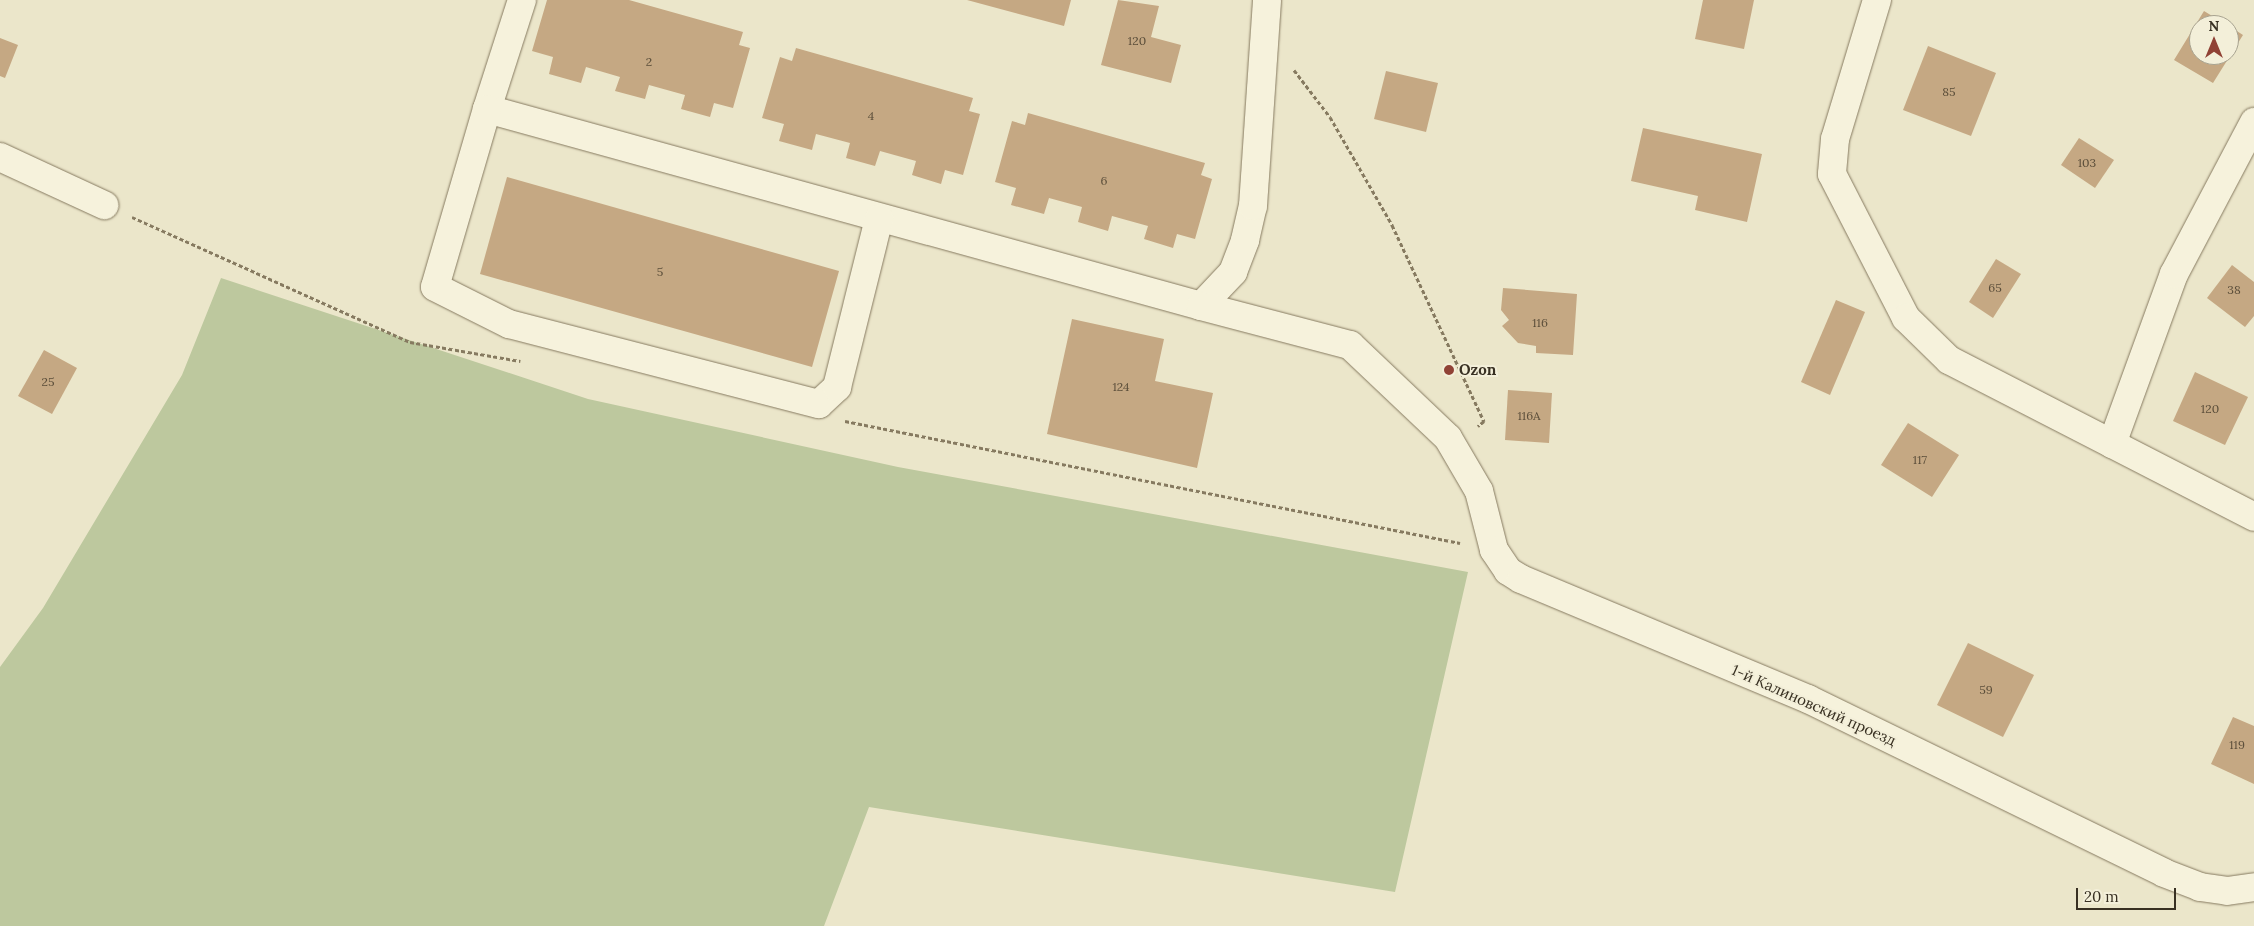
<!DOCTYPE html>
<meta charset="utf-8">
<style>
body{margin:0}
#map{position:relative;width:2254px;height:926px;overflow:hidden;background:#ebe6ca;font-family:Lora,serif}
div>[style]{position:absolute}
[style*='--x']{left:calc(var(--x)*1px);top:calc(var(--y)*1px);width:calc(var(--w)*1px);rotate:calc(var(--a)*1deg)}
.green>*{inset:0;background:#bdc89e}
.building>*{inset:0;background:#c5a883}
.path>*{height:3px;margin-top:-1.5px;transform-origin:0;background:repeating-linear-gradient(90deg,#867a60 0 4px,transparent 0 6.5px)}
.roads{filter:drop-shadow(0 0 1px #867a60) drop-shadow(0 0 1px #867a60)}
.minor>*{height:28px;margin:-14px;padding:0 14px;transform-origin:14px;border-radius:14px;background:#f6f2dc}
.dots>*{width:14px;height:14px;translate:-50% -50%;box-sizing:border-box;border:2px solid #f3efd9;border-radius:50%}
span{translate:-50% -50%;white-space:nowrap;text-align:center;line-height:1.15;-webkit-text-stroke:4px #f3efd9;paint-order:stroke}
.number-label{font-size:12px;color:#5b4e3a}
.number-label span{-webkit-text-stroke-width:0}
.poi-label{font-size:15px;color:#383022;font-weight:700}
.left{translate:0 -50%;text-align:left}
.street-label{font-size:15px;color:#383022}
.north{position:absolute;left:2189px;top:15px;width:50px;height:50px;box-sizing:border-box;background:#f3efd9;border:1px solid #a8a390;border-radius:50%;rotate:0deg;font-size:14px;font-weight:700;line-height:20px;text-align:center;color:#383022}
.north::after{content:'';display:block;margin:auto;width:18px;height:22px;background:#904235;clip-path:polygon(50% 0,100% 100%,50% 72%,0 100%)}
.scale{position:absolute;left:2076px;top:888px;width:100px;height:22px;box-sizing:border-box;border:2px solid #383022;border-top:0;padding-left:6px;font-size:15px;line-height:18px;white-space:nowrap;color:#383022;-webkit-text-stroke:4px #f3efd9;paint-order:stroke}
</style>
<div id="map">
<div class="green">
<div style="clip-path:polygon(221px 278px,588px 399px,898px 467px,1468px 572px,1395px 892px,869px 807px,824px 926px,0 926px,0 667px,43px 608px,182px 375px)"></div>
</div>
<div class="building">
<div style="clip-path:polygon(547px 0,629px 0,743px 32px,739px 45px,750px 48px,733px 108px,714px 103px,710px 117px,681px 109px,685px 95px,649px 85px,645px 99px,615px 91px,620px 77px,586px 67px,581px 83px,549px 74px,553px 57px,532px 51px)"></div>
<div style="clip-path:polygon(967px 0,1071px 0,1064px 26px)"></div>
<div style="clip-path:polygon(1118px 0,1159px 6px,1151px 37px,1181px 45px,1171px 83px,1101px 65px)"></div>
<div style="clip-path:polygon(1703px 0,1754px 0,1744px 49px,1695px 39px)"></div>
<div style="clip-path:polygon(2204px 11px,2227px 25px,2199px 25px,2199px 55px,2229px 55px,2229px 26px,2243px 35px,2213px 83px,2174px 60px)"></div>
<div style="clip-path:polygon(0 38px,18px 45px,5px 78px,0 76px)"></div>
<div style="clip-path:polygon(1928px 46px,1996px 73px,1971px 136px,1903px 110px)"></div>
<div style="clip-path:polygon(796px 48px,973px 98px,969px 111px,980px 114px,963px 175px,945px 170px,941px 184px,912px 175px,916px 161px,880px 151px,875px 166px,846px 158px,850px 143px,816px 134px,812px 150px,779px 141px,784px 124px,762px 118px,780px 57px,792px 61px)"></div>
<div style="clip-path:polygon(1386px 71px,1438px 83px,1426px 132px,1374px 119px)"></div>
<div style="clip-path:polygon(1028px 113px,1205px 163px,1201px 175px,1212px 179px,1195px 239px,1177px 234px,1173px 248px,1144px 239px,1148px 226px,1112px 216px,1108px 231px,1078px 222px,1082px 207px,1049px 198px,1044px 214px,1011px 205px,1016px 188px,995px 182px,1012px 121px,1025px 125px)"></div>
<div style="clip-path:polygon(1643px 128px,1762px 154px,1747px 222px,1695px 210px,1698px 196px,1631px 181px)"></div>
<div style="clip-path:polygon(2079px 138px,2114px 160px,2095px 188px,2061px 165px)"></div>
<div style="clip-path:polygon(507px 177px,839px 271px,812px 367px,480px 274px)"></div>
<div style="clip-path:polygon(1996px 259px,2021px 274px,1993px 318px,1969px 302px)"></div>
<div style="clip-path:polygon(2232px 265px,2254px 282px,2254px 316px,2245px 327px,2207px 298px)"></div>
<div style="clip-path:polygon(1503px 288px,1577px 294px,1573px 355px,1536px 353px,1536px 346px,1518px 343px,1502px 326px,1509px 320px,1501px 310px)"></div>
<div style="clip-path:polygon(1836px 300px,1865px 312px,1830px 395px,1801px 382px)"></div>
<div style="clip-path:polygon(1072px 319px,1164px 339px,1155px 381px,1213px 393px,1197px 468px,1047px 434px)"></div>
<div style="clip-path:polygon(44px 350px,77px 368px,52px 414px,18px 396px)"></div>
<div style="clip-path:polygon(2195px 372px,2248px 397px,2225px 445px,2173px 421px)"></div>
<div style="clip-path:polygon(1508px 390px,1552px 393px,1549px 443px,1505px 440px)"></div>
<div style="clip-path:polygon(1908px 423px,1959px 455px,1932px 497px,1881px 465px)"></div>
<div style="clip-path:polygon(1968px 643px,2034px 675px,2003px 737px,1937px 705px)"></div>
<div style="clip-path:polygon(2233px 717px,2254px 726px,2254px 784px,2211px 764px)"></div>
</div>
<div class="path">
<div style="--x:1294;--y:70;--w:59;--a:52.5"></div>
<div style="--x:1330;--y:117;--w:125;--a:60.1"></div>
<div style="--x:1392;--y:225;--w:217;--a:64.9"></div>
<div style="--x:1484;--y:421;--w:8;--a:140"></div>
<div style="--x:132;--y:217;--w:305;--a:24.2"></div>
<div style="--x:410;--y:342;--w:112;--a:9.8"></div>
<div style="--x:845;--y:421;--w:627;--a:11.22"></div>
</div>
<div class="roads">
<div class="minor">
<div style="--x:522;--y:0;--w:114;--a:107.8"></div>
<div style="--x:487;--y:109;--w:741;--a:15.42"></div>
<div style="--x:1201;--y:306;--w:47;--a:-46.7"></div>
<div style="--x:1233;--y:272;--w:34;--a:-69"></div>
<div style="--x:1245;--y:240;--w:35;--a:-77"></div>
<div style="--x:1253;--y:206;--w:206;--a:-86.1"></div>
<div style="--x:1877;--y:0;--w:145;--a:106.8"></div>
<div style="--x:1835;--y:139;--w:35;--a:95"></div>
<div style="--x:1832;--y:174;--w:162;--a:62.8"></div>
<div style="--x:1906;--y:318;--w:60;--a:44.3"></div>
<div style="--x:1949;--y:360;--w:343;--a:27.2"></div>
<div style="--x:487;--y:109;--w:185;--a:106.3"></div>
<div style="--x:435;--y:287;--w:83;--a:26.6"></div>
<div style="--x:509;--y:324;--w:320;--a:14.5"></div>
<div style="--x:819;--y:404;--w:25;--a:-43"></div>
<div style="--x:837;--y:387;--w:173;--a:-76"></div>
<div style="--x:0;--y:157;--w:115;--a:24.8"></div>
<div style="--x:1201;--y:306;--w:154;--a:14.7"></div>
<div style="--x:1350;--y:345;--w:135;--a:43.5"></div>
<div style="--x:1448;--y:438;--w:61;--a:59.7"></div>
<div style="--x:1479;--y:491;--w:61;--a:75.7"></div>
<div style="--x:1494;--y:550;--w:25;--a:56"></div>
<div style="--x:1508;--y:571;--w:15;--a:32"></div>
<div style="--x:1521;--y:579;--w:311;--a:22.7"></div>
<div style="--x:1808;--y:699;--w:396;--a:26"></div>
<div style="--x:2164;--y:873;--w:39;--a:21"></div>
<div style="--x:2200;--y:887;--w:27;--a:8"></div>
<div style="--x:2227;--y:891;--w:27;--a:-8"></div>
<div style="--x:2112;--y:444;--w:181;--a:-70"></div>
<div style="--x:2174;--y:274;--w:172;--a:-62.2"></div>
</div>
</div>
<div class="dots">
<div style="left:1449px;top:370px;background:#904235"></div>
</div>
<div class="number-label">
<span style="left:1137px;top:41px">120</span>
<span style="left:649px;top:62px">2</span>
<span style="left:1949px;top:92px">85</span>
<span style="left:871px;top:116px">4</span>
<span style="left:2087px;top:163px">103</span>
<span style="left:1104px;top:181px">6</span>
<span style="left:660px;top:272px">5</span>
<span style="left:1995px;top:288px">65</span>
<span style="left:2234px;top:290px">38</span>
<span style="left:1540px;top:323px">116</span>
<span style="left:48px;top:382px">25</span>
<span style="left:1121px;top:387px">124</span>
<span style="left:2210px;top:409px">120</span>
<span style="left:1529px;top:416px">116А</span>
<span style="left:1920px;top:460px">117</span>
<span style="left:1986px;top:690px">59</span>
<span style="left:2237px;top:745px">119</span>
</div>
<div class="poi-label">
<span class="left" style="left:1459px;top:370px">Ozon</span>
</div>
<div class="street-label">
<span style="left:1814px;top:705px;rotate:24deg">1-й Калиновский проезд</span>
</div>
<div class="north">N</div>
<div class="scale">20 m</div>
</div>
